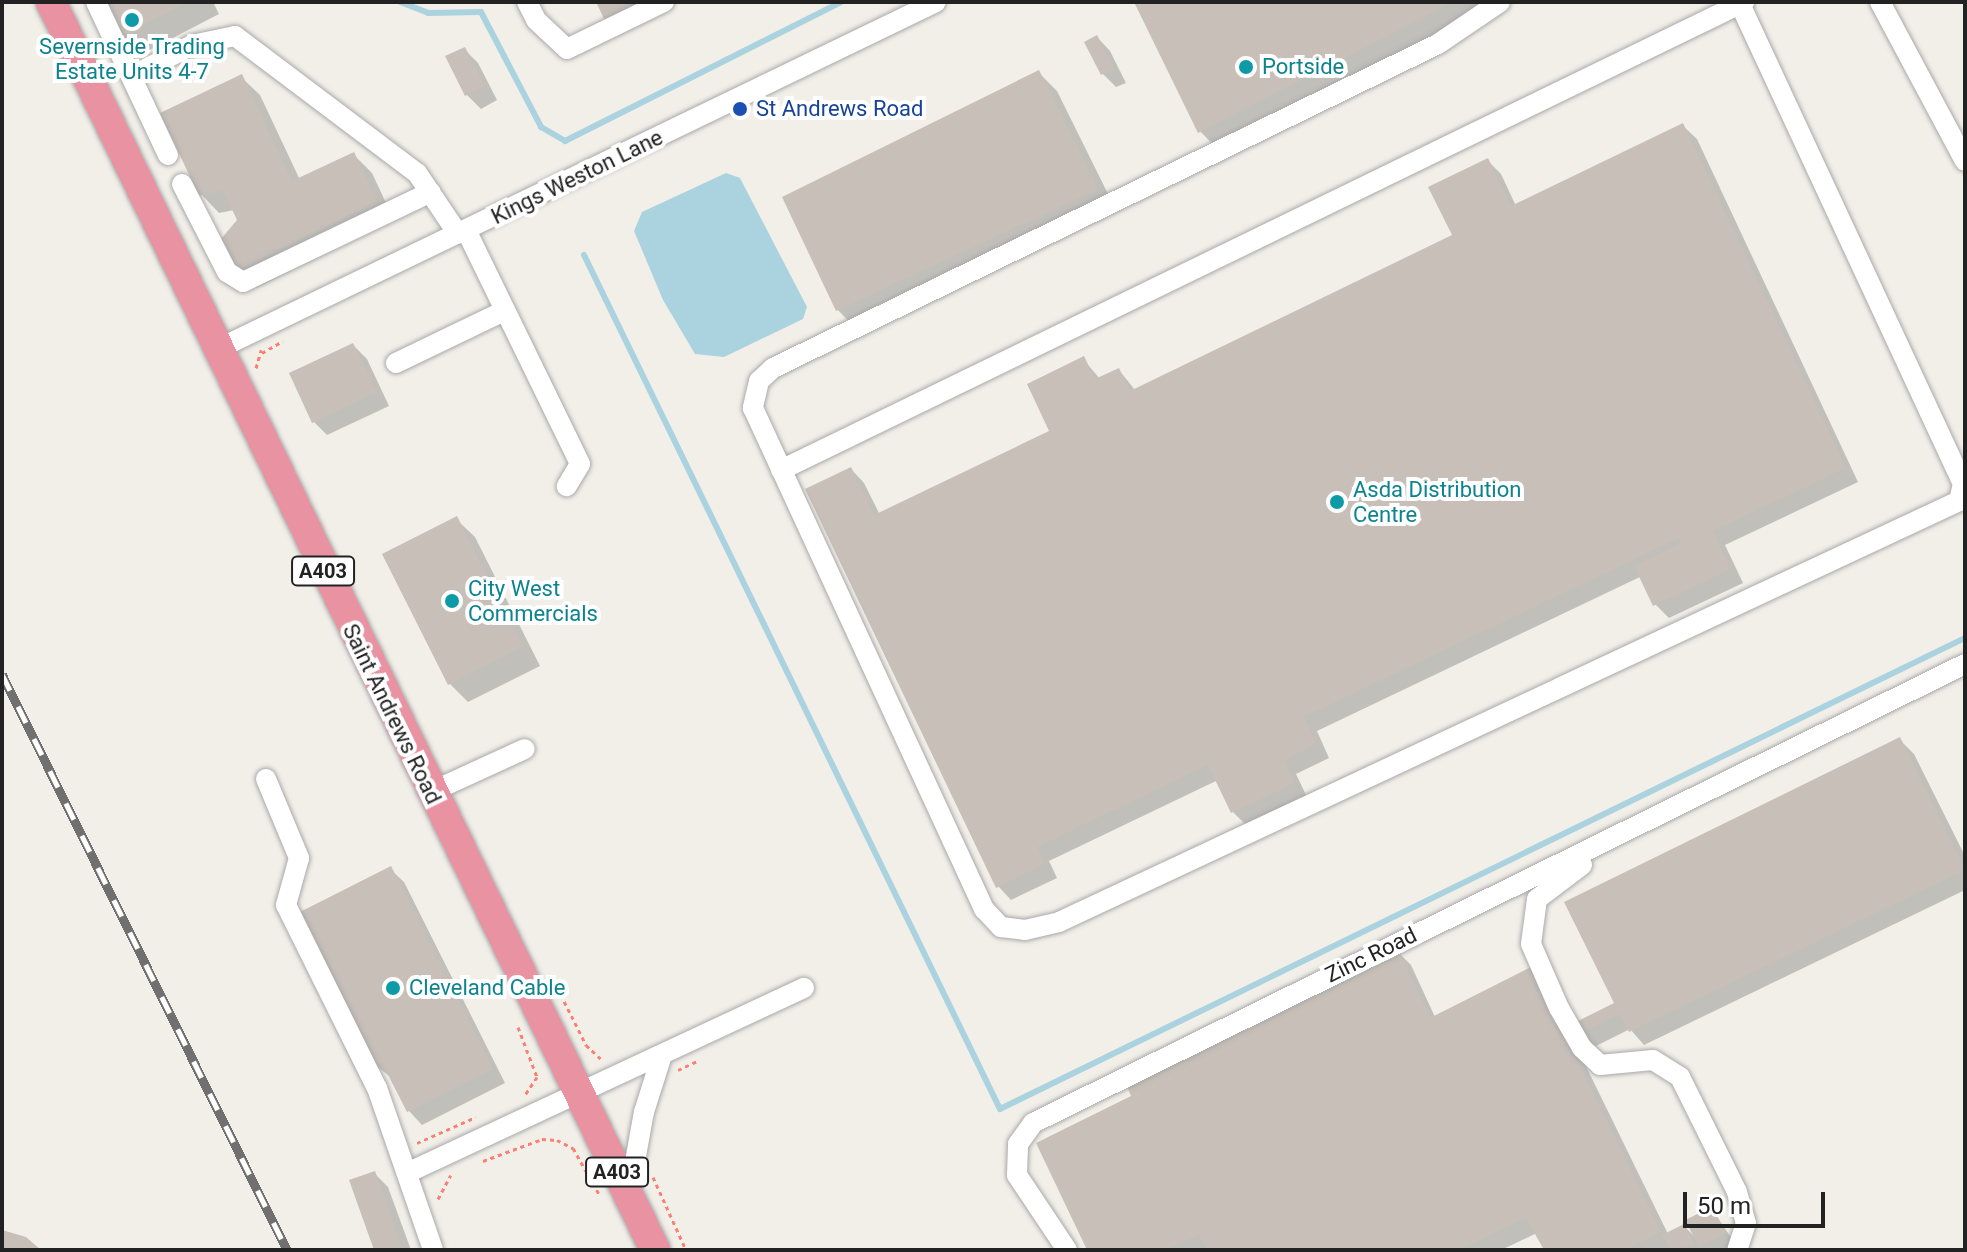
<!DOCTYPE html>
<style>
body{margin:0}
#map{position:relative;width:1967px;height:1252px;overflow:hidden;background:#f2efe9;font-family:Roboto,sans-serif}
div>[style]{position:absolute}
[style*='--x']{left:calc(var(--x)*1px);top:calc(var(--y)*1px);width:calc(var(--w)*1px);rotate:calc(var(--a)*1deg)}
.water>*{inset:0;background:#aad3df}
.shadow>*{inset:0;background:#0003}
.stream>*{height:6px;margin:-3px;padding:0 3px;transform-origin:3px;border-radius:3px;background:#aad3df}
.building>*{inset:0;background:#c7bfb8}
.path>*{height:3px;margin-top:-1.5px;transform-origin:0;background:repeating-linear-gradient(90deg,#fa8072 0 4px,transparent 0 8px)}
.roads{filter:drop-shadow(0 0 2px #a9a9a9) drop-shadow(0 0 2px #a9a9a9)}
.minor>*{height:20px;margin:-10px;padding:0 10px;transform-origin:10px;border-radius:10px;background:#fff}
.highway>*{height:30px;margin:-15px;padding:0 15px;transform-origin:15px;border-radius:15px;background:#e892a2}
.rail>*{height:9px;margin-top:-4.5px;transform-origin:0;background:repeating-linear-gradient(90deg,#fff 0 18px,#707070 0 36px);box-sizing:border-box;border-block:2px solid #707070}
.dots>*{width:22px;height:22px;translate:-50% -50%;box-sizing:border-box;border:4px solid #fff;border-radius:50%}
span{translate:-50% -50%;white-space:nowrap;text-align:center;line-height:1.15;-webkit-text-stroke:8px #fff;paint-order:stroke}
.shield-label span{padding:2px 6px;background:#fff;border:2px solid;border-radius:6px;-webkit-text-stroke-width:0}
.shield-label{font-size:20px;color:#222;font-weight:700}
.culture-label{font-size:22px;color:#0d838f}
.left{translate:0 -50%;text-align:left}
.transit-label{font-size:22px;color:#164399}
.street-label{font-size:22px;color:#222}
.frame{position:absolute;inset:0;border:4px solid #222;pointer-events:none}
.scale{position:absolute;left:1683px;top:1192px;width:142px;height:36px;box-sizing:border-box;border:4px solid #222;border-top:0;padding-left:10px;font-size:24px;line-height:28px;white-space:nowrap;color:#222;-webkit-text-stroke:6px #fff;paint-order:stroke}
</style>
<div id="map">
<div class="water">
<div style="clip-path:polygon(726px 173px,740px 178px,807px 307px,803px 319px,724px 357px,695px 354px,663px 300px,634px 231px,642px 212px)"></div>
</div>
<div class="shadow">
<div style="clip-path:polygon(104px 2px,213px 2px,219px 14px,140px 55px,121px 36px)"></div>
<div style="clip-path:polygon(1137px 2px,1507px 2px,1218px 150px,1200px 131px)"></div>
<div style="clip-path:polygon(1097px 37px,1110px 51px,1126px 83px,1116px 87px,1103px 74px)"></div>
<div style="clip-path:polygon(464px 49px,478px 63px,497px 100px,481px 109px,467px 95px)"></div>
<div style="clip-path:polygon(1039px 73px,1057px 91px,1115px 208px,856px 329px,838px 310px,785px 198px)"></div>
<div style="clip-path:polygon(241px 77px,260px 95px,300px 180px,353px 154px,372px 173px,394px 220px,256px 288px,238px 269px,239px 220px,234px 210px,219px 213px,201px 194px)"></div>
<div style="clip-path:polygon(1683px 126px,1697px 139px,1858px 482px,1725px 545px,1743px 583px,1669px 618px,1655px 604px,1642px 576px,1317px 731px,1329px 758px,1296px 774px,1307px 797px,1247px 826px,1233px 812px,1218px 780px,1049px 861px,1057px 878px,1011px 900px,998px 886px,851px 469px,864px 483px,880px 515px,1052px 432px,1083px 359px,1100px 379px,1119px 370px,1135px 390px,1454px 236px,1487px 160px,1501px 174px,1516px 206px)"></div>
<div style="clip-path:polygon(353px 345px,367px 359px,389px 406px,327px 435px,314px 422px)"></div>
<div style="clip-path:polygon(456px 519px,475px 537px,540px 666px,468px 702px,450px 684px)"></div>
<div style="clip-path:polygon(1900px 740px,1914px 754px,1965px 856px,1965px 890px,1644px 1045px,1630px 1029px,1580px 1054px,1668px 1234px,1684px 1226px,1696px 1238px,1712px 1209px,1738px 1248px,1546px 1250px,1537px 1233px,1501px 1250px,1089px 1250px,1134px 1097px,1397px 951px,1411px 965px,1435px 1017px,1567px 1029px,1616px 1004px)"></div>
<div style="clip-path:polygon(390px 869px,404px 882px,505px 1083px,422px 1125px,409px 1111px,392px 1078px,376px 1066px)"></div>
<div style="clip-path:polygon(374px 1173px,388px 1187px,411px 1250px,376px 1250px)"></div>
</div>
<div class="stream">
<div style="--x:400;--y:2;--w:30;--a:21"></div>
<div style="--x:428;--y:13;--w:53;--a:-1.1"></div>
<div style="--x:481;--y:12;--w:130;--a:62.4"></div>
<div style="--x:541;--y:127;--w:28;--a:30"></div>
<div style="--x:565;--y:141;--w:309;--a:-26.7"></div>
<div style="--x:584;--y:255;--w:950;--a:64.03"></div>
<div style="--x:1000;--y:1109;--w:1074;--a:-26.02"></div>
</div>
<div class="building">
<div style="clip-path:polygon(101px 2px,189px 2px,119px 37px)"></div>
<div style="clip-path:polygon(596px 2px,644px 2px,605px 21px)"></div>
<div style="clip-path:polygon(1134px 2px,1453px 2px,1198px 133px)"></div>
<div style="clip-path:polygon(1097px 35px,1114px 69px,1101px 75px,1084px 42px)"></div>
<div style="clip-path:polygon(465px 47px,485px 86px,465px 96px,445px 56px)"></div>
<div style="clip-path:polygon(1039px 70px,1098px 189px,836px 311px,782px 197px)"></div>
<div style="clip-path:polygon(242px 74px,292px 181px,354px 152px,377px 201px,236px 270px,221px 239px,237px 220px,223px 190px,199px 196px,160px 113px)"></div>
<div style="clip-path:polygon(1683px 123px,1846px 468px,1713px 531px,1731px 569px,1653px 606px,1634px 566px,1681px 543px,1679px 538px,1304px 717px,1317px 744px,1284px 760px,1295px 783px,1231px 813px,1208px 765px,1037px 847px,1045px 864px,996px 888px,805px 489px,851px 467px,874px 515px,1049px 431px,1027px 384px,1084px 356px,1095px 379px,1119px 368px,1130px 391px,1452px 235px,1428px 187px,1488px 158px,1511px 206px)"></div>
<div style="clip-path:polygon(353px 343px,377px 392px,312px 423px,289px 373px)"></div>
<div style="clip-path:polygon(457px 516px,523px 647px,448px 685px,382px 554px)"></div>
<div style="clip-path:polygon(1900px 737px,1965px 870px,1629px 1032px,1619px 1014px,1567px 1040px,1661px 1232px,1626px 1250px,1544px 1250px,1526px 1218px,1460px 1250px,1207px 1250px,1199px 1234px,1166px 1250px,1087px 1250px,1036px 1143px,1131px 1096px,1125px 1082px,1398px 949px,1430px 1018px,1531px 967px,1562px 1029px,1614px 1003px,1564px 902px)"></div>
<div style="clip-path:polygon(391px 866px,493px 1069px,407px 1112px,382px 1063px,374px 1067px,296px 914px)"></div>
<div style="clip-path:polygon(375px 1171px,403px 1250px,374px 1250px,349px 1180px)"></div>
<div style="clip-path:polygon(1712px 1207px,1726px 1233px,1699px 1247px,1685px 1220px)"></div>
<div style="clip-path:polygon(1684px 1224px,1695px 1245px,1670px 1250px,1662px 1235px)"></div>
<div style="clip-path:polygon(2px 1230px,26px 1237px,41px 1250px,2px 1250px)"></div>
</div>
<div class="path">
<div style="--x:262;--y:353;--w:24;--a:-30"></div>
<div style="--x:256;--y:368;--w:19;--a:-74"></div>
<div style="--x:557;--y:987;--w:65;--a:63.4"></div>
<div style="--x:586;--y:1045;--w:22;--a:43"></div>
<div style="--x:518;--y:1027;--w:53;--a:69.2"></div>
<div style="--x:537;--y:1077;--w:23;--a:124"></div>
<div style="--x:678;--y:1070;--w:21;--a:-25"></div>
<div style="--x:417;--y:1143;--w:64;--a:-23.8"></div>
<div style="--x:483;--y:1161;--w:63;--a:-20.4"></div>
<div style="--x:542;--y:1139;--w:15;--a:4"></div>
<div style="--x:557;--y:1140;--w:18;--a:27"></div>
<div style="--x:573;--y:1148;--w:53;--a:60.5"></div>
<div style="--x:653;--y:1177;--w:80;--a:65.7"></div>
<div style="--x:438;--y:1199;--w:27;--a:-62"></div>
</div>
<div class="roads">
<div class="minor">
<div style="--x:96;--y:2;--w:169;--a:64.8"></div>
<div style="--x:527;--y:2;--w:20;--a:63"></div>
<div style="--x:536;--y:20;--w:42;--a:43.1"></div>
<div style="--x:567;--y:49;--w:108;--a:-25.9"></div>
<div style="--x:1500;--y:2;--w:75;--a:145.9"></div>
<div style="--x:1438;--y:44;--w:740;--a:154.02"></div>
<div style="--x:773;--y:368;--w:19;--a:137"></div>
<div style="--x:759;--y:381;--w:28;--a:103"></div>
<div style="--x:753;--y:408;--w:552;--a:65.25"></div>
<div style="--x:984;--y:909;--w:25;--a:47"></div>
<div style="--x:1001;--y:927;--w:24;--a:7"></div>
<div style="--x:1025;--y:930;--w:35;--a:-13"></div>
<div style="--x:1059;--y:922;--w:994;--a:-25.07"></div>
<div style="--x:1959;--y:501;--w:17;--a:-77"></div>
<div style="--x:1963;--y:484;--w:529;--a:-114.92"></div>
<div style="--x:1880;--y:2;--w:180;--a:61.9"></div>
<div style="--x:132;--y:76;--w:68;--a:-27.3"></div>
<div style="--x:192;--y:45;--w:44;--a:-11.8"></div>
<div style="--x:235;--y:36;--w:228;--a:37"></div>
<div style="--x:417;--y:173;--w:73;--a:56.1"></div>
<div style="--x:182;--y:184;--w:99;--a:62.9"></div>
<div style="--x:227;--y:272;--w:19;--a:32"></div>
<div style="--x:243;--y:282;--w:208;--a:-25.6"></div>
<div style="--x:466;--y:230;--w:260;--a:64"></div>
<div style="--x:580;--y:464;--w:26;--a:121"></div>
<div style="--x:218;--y:349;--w:797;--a:-25.79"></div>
<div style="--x:396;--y:363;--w:120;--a:-25.7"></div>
<div style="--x:781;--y:470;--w:1071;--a:-25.92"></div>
<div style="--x:266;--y:779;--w:86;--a:67.3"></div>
<div style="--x:299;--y:858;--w:49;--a:105.5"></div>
<div style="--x:286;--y:905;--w:204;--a:63.6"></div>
<div style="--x:377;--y:1088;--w:171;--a:70.9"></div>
<div style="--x:431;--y:792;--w:103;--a:-24.6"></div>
<div style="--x:1582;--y:865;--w:56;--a:142.9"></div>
<div style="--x:1537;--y:899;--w:45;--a:97.6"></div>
<div style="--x:1531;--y:944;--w:70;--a:66.4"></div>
<div style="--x:1559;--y:1008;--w:46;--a:60.1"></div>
<div style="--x:1582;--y:1048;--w:25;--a:43"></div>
<div style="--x:1600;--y:1065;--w:53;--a:-5.4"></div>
<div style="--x:1653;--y:1060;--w:32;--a:32"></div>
<div style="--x:1680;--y:1077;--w:128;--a:63.6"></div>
<div style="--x:1737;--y:1192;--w:32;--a:74"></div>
<div style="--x:1746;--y:1223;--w:28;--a:108"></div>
<div style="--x:407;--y:1173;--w:438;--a:-25"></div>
<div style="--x:629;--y:1195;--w:84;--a:-79.8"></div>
<div style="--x:644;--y:1112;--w:60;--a:-72.5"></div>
<div style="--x:1067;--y:1250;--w:90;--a:-123.7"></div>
<div style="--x:1017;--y:1175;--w:31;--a:-88"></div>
<div style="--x:1018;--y:1144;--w:26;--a:-54"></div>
<div style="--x:1033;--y:1123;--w:1039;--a:-26.22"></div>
</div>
<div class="highway">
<div style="--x:51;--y:2;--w:1386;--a:64.17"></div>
</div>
</div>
<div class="rail">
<div style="--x:2;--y:674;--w:643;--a:63.67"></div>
</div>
<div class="dots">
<div style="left:132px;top:20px;background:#0f9aa8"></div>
<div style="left:1246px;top:67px;background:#0f9aa8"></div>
<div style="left:740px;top:109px;background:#1a4fb4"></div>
<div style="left:1337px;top:502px;background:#0f9aa8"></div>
<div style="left:452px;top:601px;background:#0f9aa8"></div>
<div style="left:393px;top:988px;background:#0f9aa8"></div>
</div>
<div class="shield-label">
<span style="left:323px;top:571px">A403</span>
<span style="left:617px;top:1172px">A403</span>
</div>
<div class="culture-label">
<span style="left:132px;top:59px">Severnside Trading<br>Estate Units 4-7</span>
<span class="left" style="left:1262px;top:67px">Portside</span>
<span class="left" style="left:1353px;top:502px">Asda Distribution<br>Centre</span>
<span class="left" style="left:468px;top:601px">City West<br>Commercials</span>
<span class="left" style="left:409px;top:988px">Cleveland Cable</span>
</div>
<div class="transit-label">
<span class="left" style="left:756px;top:109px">St Andrews Road</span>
</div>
<div class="street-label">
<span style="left:577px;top:177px;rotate:-26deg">Kings Weston Lane</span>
<span style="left:392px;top:714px;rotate:64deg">Saint Andrews Road</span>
<span style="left:1371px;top:955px;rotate:-26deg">Zinc Road</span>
</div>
<div class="frame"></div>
<div class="scale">50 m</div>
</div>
